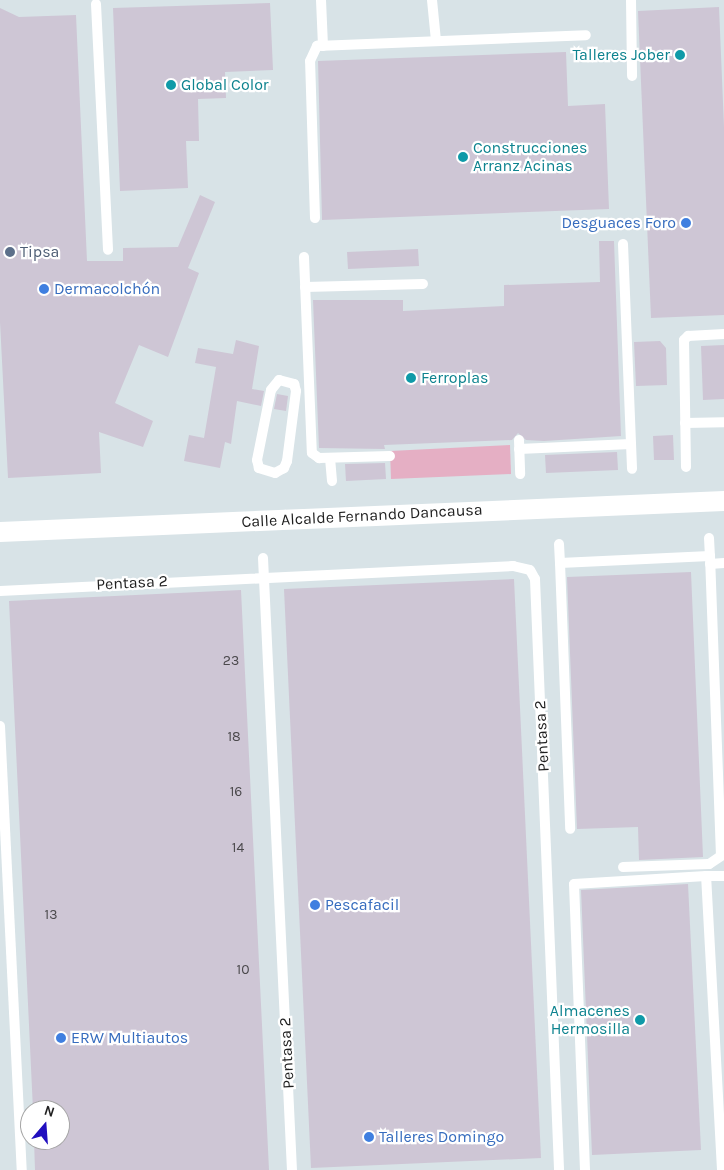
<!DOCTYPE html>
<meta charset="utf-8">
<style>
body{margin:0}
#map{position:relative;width:724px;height:1170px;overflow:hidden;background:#ede5ef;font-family:Karla,sans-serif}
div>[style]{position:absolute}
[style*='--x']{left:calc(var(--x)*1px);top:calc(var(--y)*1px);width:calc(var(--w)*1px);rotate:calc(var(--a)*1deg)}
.industrial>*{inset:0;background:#d8e3e7}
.grass>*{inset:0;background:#e5afc4}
.building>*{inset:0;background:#cec6d5}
.service>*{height:10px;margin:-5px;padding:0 5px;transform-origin:5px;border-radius:5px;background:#fff}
.minor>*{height:20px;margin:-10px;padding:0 10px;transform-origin:10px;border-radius:10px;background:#fff}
.dots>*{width:14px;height:14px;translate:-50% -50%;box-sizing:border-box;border:2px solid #fff;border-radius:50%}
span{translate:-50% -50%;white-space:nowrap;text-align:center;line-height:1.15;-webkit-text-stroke:4.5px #fff;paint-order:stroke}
.number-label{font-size:14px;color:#4b494c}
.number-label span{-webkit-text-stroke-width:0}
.culture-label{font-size:16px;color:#0d838f}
.right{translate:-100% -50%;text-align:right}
.left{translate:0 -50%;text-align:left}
.shop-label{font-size:16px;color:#366cbe}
.service-label{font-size:16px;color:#4e5e75}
.street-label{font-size:16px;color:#1f1f1f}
.north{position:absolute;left:20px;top:1100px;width:50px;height:50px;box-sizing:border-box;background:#fff;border:1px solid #a5a5a5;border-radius:50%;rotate:18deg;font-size:14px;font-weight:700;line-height:20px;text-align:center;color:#1f1f1f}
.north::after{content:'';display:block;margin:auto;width:18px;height:22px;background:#210fbf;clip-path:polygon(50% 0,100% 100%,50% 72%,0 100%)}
</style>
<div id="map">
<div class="industrial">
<div style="clip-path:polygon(evenodd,0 0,724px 0,724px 1170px,0 1170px,0 0,30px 1110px,60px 1110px,60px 1140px,30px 1140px,30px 1110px)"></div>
</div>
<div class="grass">
<div style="clip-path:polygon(510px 445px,511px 474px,391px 479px,390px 451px)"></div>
</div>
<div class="building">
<div style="clip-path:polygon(270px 3px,273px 70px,225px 72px,226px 98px,198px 99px,199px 141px,186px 141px,188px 188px,120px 191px,113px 8px)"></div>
<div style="clip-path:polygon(719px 7px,724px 127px,724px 315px,651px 318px,638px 11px)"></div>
<div style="clip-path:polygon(0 8px,19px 17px,76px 15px,87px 261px,123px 261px,123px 248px,178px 247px,200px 195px,215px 202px,188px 268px,199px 273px,168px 357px,139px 345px,115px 403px,153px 421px,143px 447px,99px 432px,101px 473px,8px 478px,0 322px)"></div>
<div style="clip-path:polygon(566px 52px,568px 106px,605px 104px,609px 209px,322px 220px,318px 61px)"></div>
<div style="clip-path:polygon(599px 241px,614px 241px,621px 436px,544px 441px,526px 440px,518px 433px,512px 440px,384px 445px,385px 449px,319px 448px,313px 300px,403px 300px,403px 311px,504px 306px,504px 285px,600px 282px)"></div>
<div style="clip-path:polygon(418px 249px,419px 266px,348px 269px,347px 252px)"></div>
<div style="clip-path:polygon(236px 340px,259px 346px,252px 389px,264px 391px,261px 406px,237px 401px,231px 444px,225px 442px,220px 468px,184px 461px,189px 435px,204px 438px,216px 367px,195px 363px,198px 348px,233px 354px)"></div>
<div style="clip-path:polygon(660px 341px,666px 348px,667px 385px,636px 386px,634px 342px)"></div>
<div style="clip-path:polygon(724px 345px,724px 399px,703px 400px,701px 346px)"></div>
<div style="clip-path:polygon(277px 394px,288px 396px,286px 411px,274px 409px)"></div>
<div style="clip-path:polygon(673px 435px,674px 460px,654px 460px,653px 436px)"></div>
<div style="clip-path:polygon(617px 452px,618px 470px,546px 473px,545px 455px)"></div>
<div style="clip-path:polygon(385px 463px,386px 479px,346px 481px,345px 464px)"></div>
<div style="clip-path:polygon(691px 572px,703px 857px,639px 860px,638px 827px,577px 829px,567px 577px)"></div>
<div style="clip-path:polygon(514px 579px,541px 1158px,311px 1168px,284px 589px)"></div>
<div style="clip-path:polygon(241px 590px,269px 1170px,35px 1170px,34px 1140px,60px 1140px,60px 1110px,33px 1110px,9px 601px)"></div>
<div style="clip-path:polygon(688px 884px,701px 1150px,592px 1155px,581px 890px)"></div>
</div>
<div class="service">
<div style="--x:321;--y:0;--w:46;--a:87.5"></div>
<div style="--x:432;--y:0;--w:41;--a:84.4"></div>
<div style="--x:631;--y:0;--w:76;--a:89.2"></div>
<div style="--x:96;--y:4;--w:246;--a:87.2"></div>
<div style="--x:315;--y:218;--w:157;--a:-91.8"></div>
<div style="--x:310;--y:61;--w:17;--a:-65"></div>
<div style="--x:317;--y:46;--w:269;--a:-2.3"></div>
<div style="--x:623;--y:244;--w:225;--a:87.7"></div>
<div style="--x:304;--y:257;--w:196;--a:87.7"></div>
<div style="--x:312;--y:453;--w:9;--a:36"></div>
<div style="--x:319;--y:458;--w:71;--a:-1.6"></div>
<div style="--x:305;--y:287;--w:118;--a:-1.5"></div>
<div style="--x:279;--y:380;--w:16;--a:15"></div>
<div style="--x:294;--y:384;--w:7;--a:74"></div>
<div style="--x:296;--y:391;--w:71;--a:97.3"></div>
<div style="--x:287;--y:461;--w:8;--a:113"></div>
<div style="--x:284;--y:468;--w:10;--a:151"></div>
<div style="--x:275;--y:473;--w:17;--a:-163"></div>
<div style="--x:259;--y:468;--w:8;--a:-104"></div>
<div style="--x:257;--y:460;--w:71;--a:-78.7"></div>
<div style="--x:271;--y:390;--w:13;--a:-51"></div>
<div style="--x:685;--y:423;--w:39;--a:-1"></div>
<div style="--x:519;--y:440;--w:34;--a:88"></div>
<div style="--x:519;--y:449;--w:112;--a:-2.6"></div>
<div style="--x:330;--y:458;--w:23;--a:85"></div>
<div style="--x:686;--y:467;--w:127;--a:-90.9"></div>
<div style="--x:684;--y:340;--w:6;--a:-45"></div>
<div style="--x:688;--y:336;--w:36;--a:-3"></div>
<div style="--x:709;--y:538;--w:18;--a:87"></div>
<div style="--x:559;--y:544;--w:19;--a:87"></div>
<div style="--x:560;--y:563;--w:150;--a:-2.7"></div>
<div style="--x:710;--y:556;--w:300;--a:87.9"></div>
<div style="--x:721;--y:856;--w:14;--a:146"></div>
<div style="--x:709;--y:864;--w:86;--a:178"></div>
<div style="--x:263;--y:558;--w:613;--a:87.29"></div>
<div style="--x:560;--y:563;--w:266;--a:87.8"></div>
<div style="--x:710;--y:564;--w:14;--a:-4"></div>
<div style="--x:0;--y:591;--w:514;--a:-2.79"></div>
<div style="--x:513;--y:566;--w:17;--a:13"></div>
<div style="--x:530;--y:570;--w:10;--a:61"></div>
<div style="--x:535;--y:579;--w:591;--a:87.67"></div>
<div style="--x:0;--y:726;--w:445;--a:87.2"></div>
<div style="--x:585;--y:1170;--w:286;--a:-92.2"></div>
<div style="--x:574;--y:884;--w:132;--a:-3.5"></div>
<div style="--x:722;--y:1170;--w:294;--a:-93.1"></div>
<div style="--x:706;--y:876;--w:18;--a:0"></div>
</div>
<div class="minor">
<div style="--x:0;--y:532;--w:725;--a:-2.45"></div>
</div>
<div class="dots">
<div style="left:680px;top:55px;background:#0f9aa8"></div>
<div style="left:171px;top:85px;background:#0f9aa8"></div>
<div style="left:463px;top:157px;background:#0f9aa8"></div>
<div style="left:686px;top:223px;background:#3f7fe0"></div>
<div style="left:10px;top:252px;background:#5c6f8a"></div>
<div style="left:44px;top:289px;background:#3f7fe0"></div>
<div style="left:411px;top:378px;background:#0f9aa8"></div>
<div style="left:315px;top:905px;background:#3f7fe0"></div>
<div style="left:640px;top:1020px;background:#0f9aa8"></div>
<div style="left:61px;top:1038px;background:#3f7fe0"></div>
<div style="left:369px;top:1137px;background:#3f7fe0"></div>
</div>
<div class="number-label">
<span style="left:231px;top:661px">23</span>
<span style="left:234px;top:737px">18</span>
<span style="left:236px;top:792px">16</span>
<span style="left:238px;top:848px">14</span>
<span style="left:51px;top:915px">13</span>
<span style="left:243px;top:970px">10</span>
</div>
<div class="culture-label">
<span class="right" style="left:670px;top:55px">Talleres Jober</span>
<span class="left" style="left:181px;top:85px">Global Color</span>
<span class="left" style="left:473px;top:157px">Construcciones<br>Arranz Acinas</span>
<span class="left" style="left:421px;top:378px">Ferroplas</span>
<span class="right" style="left:630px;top:1020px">Almacenes<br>Hermosilla</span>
</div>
<div class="shop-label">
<span class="right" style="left:676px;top:223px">Desguaces Foro</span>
<span class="left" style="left:54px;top:289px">Dermacolchón</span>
<span class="left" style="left:325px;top:905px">Pescafacil</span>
<span class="left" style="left:71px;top:1038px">ERW Multiautos</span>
<span class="left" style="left:379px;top:1137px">Talleres Domingo</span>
</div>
<div class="service-label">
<span class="left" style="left:20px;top:252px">Tipsa</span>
</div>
<div class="street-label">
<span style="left:362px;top:516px;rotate:-3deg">Calle Alcalde Fernando Dancausa</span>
<span style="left:132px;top:583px;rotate:-3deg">Pentasa 2</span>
<span style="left:542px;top:736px;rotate:-93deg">Pentasa 2</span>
<span style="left:287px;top:1053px;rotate:-93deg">Pentasa 2</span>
</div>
<div class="north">N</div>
</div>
